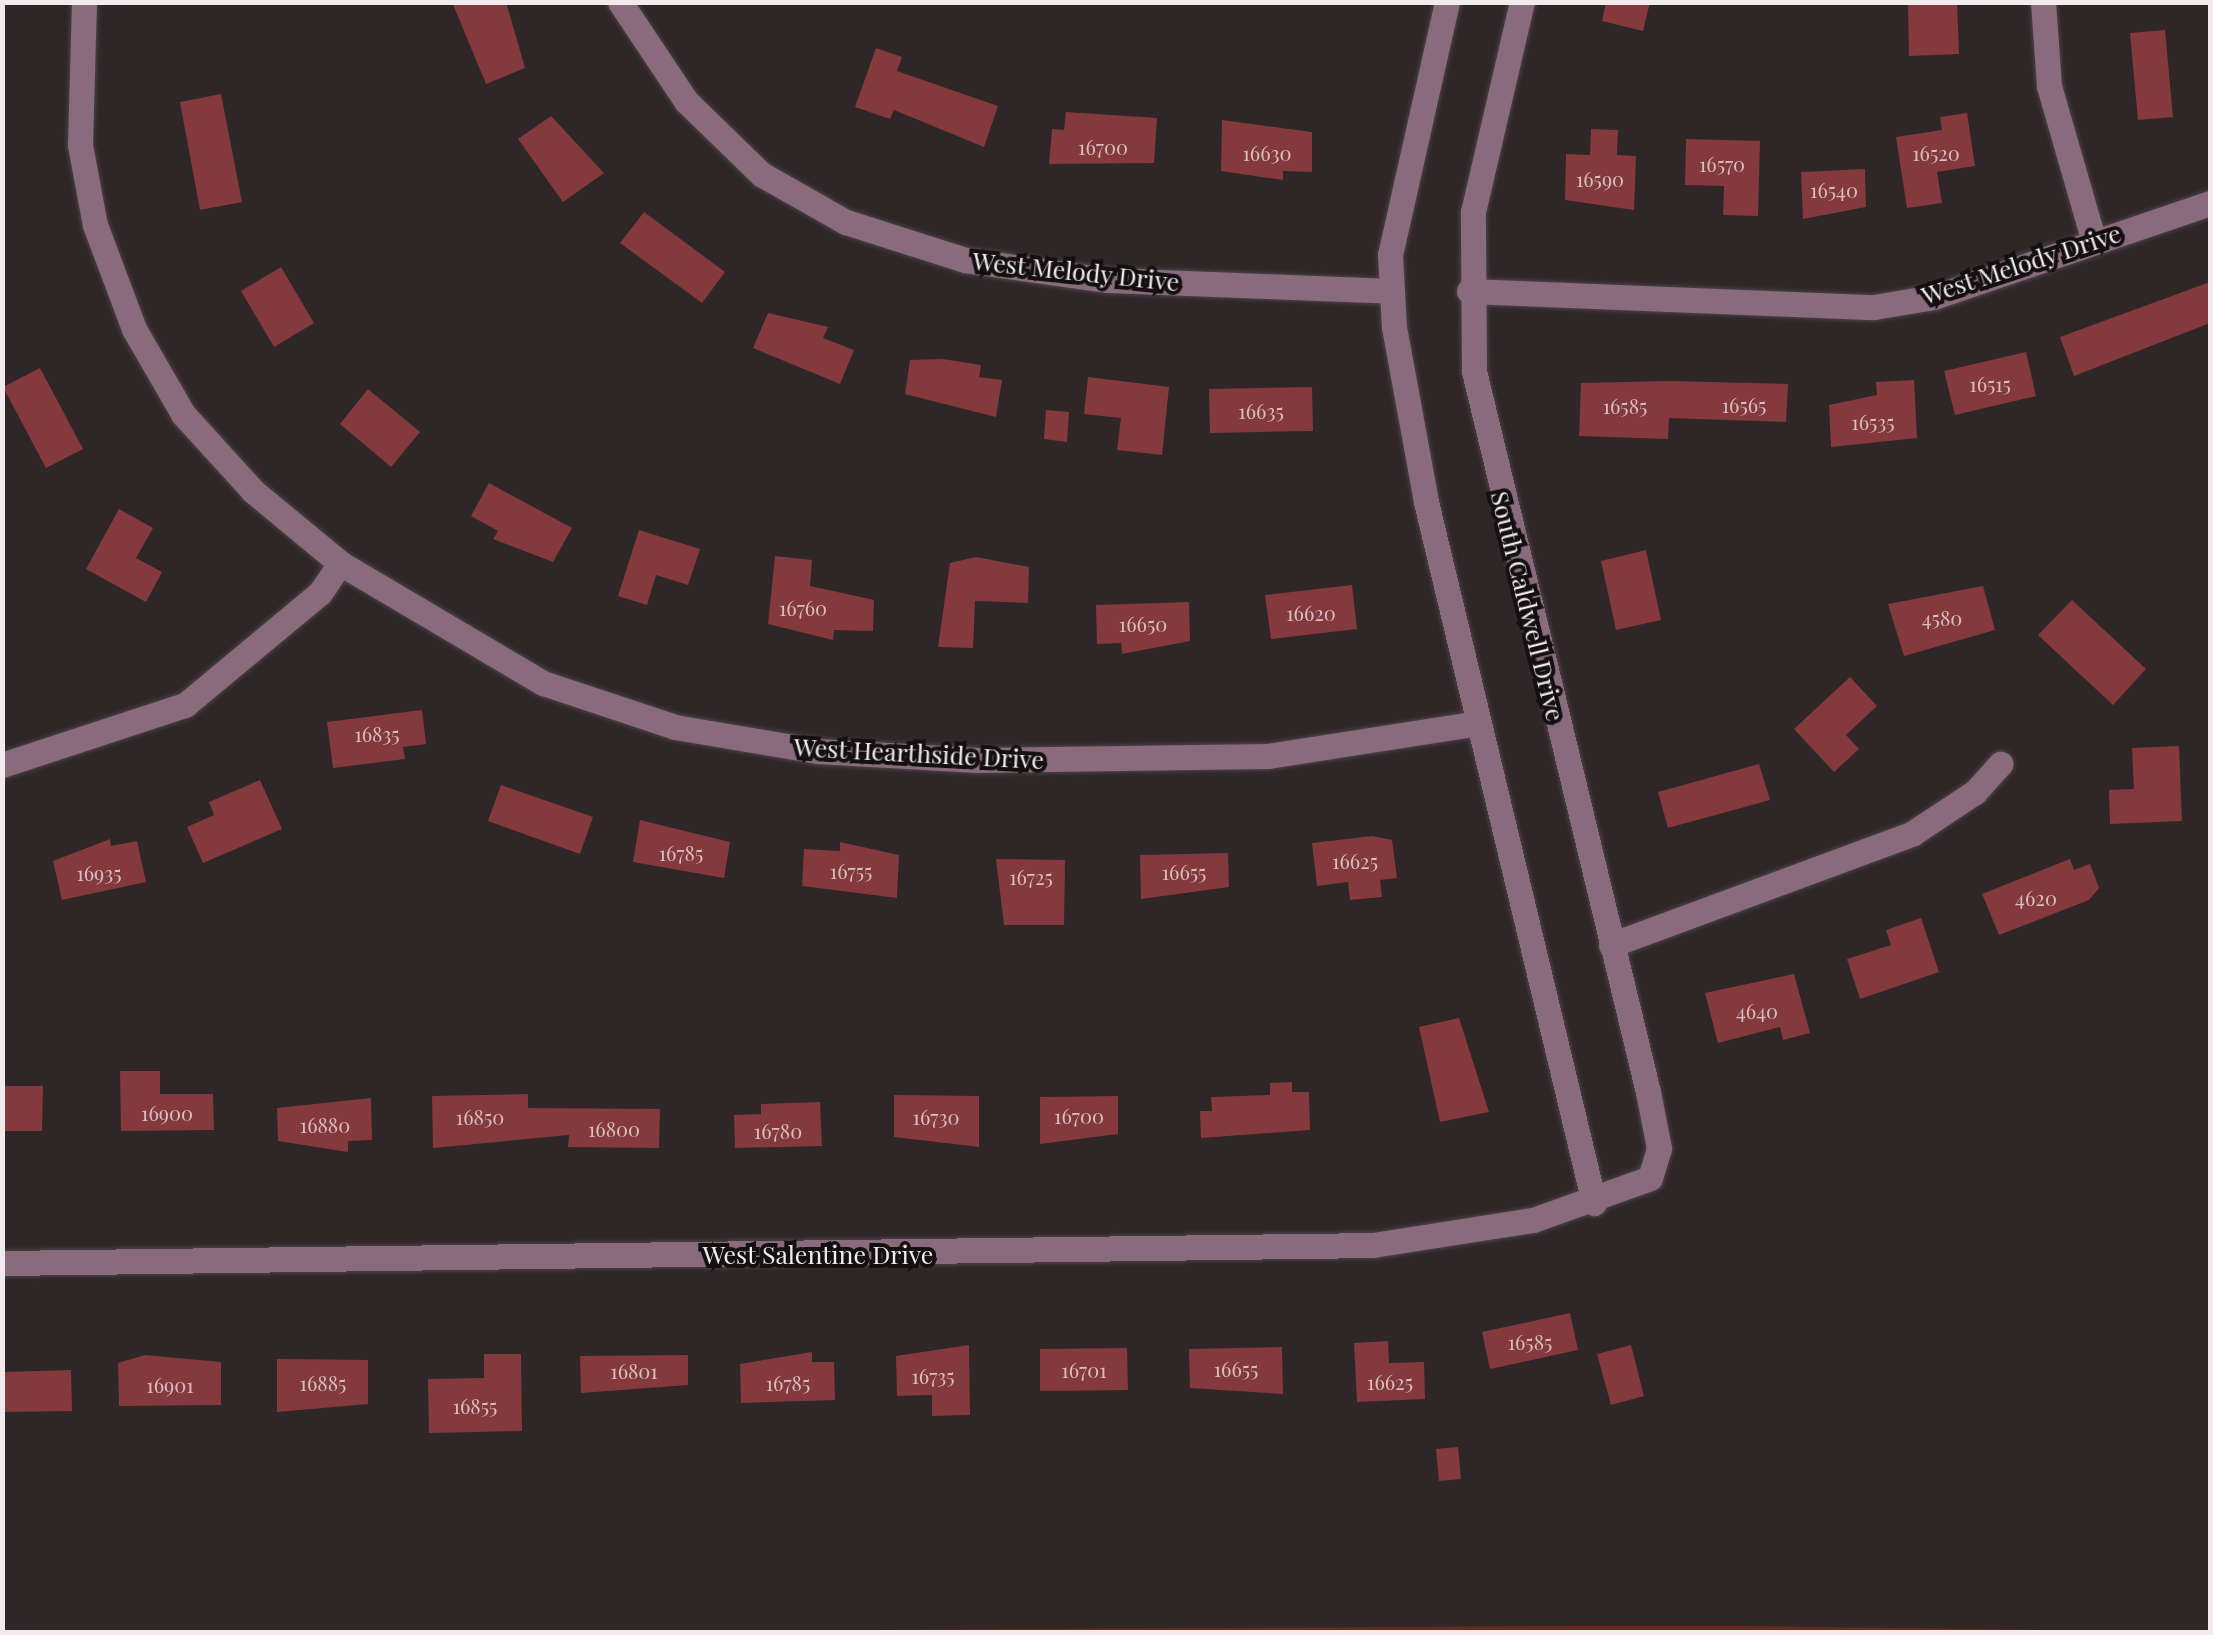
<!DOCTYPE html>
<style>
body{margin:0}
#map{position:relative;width:2213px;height:1635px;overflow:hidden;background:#2f2628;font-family:"Playfair Display",serif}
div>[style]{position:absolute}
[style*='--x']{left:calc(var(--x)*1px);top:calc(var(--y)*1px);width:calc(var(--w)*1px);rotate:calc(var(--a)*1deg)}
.green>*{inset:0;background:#662c1b}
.building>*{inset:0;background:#84393d}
.roads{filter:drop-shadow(0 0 2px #4a4244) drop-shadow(0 0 2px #4a4244)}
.minor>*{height:25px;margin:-12.5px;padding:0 12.5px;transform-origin:12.5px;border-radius:12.5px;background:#896b7d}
span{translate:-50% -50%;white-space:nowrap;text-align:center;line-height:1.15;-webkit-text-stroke:8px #141011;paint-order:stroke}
.number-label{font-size:20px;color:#d6bec1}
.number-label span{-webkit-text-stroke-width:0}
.street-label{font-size:25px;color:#f2ebed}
.frame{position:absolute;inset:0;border:5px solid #f2ebed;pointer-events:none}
</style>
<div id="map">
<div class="green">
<div style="clip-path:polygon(1733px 1626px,2210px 1632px,495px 1632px,1580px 1626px)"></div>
</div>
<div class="building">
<div style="clip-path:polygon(452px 2px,506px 2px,525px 68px,486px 84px)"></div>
<div style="clip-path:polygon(1606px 2px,1650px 2px,1643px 31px,1602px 21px)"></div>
<div style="clip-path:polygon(1908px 2px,1957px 2px,1959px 54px,1909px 56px)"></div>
<div style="clip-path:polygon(2165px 30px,2173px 117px,2138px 120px,2130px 33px)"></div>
<div style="clip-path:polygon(876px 48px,902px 57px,897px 71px,998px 106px,984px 147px,894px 110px,890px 119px,855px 107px)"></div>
<div style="clip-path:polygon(221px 94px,242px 202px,200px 210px,180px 102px)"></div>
<div style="clip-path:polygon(1066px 112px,1157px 118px,1154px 163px,1049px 164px,1052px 129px,1064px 130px)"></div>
<div style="clip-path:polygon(1967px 113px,1975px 166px,1937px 172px,1942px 203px,1907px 208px,1896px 137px,1942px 130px,1940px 117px)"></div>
<div style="clip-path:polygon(551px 116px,604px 173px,563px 202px,518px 139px)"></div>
<div style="clip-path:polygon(1222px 120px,1312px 132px,1312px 172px,1283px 171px,1283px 180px,1221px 171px)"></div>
<div style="clip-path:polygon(1591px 129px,1618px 130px,1617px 155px,1636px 156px,1634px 210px,1565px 200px,1566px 154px,1590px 155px)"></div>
<div style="clip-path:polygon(1686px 139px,1760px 141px,1758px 216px,1723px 215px,1724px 186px,1685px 185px)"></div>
<div style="clip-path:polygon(1865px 169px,1866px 207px,1803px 219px,1801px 172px)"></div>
<div style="clip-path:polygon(644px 212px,725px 272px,702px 303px,620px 243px)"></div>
<div style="clip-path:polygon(281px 267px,314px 323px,274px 347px,241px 291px)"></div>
<div style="clip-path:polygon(2210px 282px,2210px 323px,2074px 376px,2060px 337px)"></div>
<div style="clip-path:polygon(768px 313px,828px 327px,823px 338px,854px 350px,840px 384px,753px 348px)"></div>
<div style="clip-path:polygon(2026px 352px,2036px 396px,1955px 415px,1944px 371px)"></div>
<div style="clip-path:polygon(943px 359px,981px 365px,979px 377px,1002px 380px,996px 417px,905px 394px,910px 360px)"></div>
<div style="clip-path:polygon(40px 368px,83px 449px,46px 468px,3px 387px)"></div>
<div style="clip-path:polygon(1088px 377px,1169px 387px,1162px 455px,1117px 450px,1121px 418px,1084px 414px)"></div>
<div style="clip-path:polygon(1914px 380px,1917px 438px,1831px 447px,1829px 405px,1877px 395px,1876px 382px)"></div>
<div style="clip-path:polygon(1670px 381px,1788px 384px,1786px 422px,1669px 418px,1668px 439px,1579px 436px,1581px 383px)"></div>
<div style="clip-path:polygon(1312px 387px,1313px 431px,1210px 433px,1209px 389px)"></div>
<div style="clip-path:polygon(368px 389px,420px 432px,391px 467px,340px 424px)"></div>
<div style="clip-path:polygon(1046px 410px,1069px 412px,1067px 442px,1044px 439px)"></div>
<div style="clip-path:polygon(489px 483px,572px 528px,553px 562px,493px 539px,498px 531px,471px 516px)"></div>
<div style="clip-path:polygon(119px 509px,153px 528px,136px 558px,162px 572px,146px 602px,86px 569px)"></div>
<div style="clip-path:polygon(639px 530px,700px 549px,688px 585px,656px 575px,647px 605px,618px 596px)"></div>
<div style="clip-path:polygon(1646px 550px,1661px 620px,1616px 630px,1601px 561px)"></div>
<div style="clip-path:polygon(775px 556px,812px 560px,810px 586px,874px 600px,873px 631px,834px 630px,833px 640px,768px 624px)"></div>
<div style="clip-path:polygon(976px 557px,1029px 567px,1028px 603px,975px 601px,973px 648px,938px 647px,950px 563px)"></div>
<div style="clip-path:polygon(1352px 585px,1357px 629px,1271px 639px,1265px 595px)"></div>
<div style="clip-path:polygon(1983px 586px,1995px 630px,1904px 656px,1888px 604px)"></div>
<div style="clip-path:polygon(2072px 600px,2146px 669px,2113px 705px,2038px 635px)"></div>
<div style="clip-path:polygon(1189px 602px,1190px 641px,1122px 654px,1121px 643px,1097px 644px,1096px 605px)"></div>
<div style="clip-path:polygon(1850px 677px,1877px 706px,1846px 735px,1859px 749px,1834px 772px,1794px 729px)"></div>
<div style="clip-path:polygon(422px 710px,426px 744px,403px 747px,405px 759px,333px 768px,327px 722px)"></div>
<div style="clip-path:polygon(2179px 746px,2182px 821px,2110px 824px,2109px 790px,2134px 789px,2132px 748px)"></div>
<div style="clip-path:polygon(1759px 764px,1770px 800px,1668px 828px,1658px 792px)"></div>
<div style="clip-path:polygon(260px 780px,282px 829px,203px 863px,187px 827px,214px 815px,209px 802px)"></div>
<div style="clip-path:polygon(501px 785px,593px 817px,580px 854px,488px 821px)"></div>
<div style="clip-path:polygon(640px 820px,730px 842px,724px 878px,633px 862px)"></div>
<div style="clip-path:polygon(1372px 836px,1392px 840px,1397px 878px,1380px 880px,1382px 897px,1350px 900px,1348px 882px,1317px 886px,1312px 843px)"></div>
<div style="clip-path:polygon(110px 839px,111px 846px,137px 841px,146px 882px,62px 900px,53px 861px)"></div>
<div style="clip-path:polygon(840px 842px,899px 855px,897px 898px,802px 886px,804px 849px,840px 851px)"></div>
<div style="clip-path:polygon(1228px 853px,1229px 887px,1141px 899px,1140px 855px)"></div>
<div style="clip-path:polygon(996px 859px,1065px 860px,1064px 925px,1004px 925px)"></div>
<div style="clip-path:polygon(2070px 859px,2074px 870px,2090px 864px,2099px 888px,2089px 900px,1999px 935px,1982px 894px)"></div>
<div style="clip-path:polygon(1921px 918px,1939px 972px,1860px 999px,1847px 959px,1891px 945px,1886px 930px)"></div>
<div style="clip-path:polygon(1794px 974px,1810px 1033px,1783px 1040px,1780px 1027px,1718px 1043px,1705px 993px)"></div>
<div style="clip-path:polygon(1459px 1018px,1489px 1112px,1440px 1122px,1419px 1027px)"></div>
<div style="clip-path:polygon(120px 1071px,160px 1071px,160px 1094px,213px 1094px,214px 1130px,121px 1131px)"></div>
<div style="clip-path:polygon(1292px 1082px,1292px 1092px,1309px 1092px,1310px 1130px,1201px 1138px,1200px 1111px,1212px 1111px,1211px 1097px,1270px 1095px,1270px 1083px)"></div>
<div style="clip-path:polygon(2px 1086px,43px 1086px,42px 1131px,2px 1131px)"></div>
<div style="clip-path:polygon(528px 1094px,528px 1108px,660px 1109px,659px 1148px,568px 1147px,569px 1135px,433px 1148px,432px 1096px)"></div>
<div style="clip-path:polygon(894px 1095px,979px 1096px,979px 1147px,894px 1137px)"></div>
<div style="clip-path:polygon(1118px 1096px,1118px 1134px,1040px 1144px,1040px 1097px)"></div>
<div style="clip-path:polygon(371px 1098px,372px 1140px,348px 1141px,348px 1152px,278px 1141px,277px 1108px)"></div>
<div style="clip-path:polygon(820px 1102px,822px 1146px,735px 1148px,734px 1115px,761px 1114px,761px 1104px)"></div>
<div style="clip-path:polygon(1570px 1313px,1578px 1350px,1490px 1369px,1482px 1332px)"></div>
<div style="clip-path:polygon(1388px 1341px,1389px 1363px,1424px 1362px,1425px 1399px,1357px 1402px,1354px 1343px)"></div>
<div style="clip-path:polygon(969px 1345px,970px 1415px,932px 1416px,932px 1395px,897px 1396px,896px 1356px)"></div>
<div style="clip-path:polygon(1631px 1345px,1644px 1396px,1611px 1405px,1597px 1354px)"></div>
<div style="clip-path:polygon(1282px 1347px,1283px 1394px,1190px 1388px,1189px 1349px)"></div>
<div style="clip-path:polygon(1127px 1348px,1128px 1390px,1040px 1391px,1040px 1349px)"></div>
<div style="clip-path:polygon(812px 1352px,812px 1362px,834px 1362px,835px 1400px,741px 1403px,740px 1364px)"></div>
<div style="clip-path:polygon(484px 1354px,521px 1354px,522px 1431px,429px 1433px,428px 1379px,484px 1378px)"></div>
<div style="clip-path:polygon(145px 1355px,221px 1362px,221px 1405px,119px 1406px,118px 1363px)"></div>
<div style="clip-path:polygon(688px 1355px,688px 1385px,581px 1393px,580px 1356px)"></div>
<div style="clip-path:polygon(277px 1359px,368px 1360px,368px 1404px,277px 1412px)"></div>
<div style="clip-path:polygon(71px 1370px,72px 1411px,2px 1412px,2px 1372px)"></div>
<div style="clip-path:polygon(1458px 1447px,1461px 1479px,1439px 1481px,1436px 1449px)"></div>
</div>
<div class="roads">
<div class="minor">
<div style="--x:84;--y:2;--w:143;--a:91.6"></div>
<div style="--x:80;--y:145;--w:81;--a:79.4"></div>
<div style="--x:95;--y:225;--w:111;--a:69.4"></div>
<div style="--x:134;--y:329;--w:98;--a:60"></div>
<div style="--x:183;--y:414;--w:104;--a:47.7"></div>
<div style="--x:253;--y:491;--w:113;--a:39.6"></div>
<div style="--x:340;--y:563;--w:236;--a:30.6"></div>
<div style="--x:543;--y:683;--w:139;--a:18.4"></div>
<div style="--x:675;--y:727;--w:144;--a:9.6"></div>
<div style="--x:817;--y:751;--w:161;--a:3.2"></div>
<div style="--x:978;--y:760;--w:290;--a:-0.8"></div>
<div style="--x:1268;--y:756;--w:213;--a:-8.9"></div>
<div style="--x:620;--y:2;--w:119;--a:56.3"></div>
<div style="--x:686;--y:101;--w:105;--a:44.2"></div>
<div style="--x:761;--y:174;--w:98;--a:29.5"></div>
<div style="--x:846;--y:222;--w:125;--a:17.7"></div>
<div style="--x:965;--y:260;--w:144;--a:8"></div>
<div style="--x:1108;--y:280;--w:284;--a:2.2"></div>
<div style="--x:1447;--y:2;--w:258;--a:102.7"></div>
<div style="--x:1390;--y:254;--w:73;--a:86.9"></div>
<div style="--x:1394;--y:327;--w:178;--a:79.6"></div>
<div style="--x:1426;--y:502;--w:721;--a:76.52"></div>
<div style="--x:2043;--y:2;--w:84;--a:85.9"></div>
<div style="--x:2049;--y:86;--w:162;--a:73.9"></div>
<div style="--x:1469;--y:291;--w:405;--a:2.3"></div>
<div style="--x:1874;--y:307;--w:61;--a:-9.5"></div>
<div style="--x:1934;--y:297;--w:292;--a:-18.8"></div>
<div style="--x:2;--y:765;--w:193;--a:-18.2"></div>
<div style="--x:185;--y:705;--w:175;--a:-39.7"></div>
<div style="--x:320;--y:593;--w:36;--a:-56"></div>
<div style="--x:1611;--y:945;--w:322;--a:-20.3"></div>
<div style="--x:1913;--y:833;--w:74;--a:-33.5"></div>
<div style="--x:1975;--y:792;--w:38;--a:-48"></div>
<div style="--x:2;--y:1263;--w:1371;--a:-0.75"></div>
<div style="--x:1373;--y:1245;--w:162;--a:-8.9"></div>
<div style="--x:1533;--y:1220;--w:124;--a:-19.7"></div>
<div style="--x:1650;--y:1178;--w:31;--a:-73"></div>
<div style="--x:1659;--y:1148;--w:57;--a:-101.1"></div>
<div style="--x:1648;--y:1092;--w:742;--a:-103.57"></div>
<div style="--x:1474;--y:371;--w:159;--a:-90.4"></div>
<div style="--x:1473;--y:212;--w:216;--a:-76.9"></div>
</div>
</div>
<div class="number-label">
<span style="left:1103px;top:146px">16700</span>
<span style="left:1267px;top:152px">16630</span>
<span style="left:1936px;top:152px">16520</span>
<span style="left:1722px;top:163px">16570</span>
<span style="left:1600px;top:178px">16590</span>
<span style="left:1834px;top:189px">16540</span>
<span style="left:1990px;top:383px">16515</span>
<span style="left:1744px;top:404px">16565</span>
<span style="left:1625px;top:405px">16585</span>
<span style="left:1261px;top:410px">16635</span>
<span style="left:1873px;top:421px">16535</span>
<span style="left:803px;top:607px">16760</span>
<span style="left:1311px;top:612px">16620</span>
<span style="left:1942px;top:617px">4580</span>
<span style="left:1143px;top:623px">16650</span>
<span style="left:377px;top:733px">16835</span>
<span style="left:681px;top:852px">16785</span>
<span style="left:1355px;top:860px">16625</span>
<span style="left:851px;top:870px">16755</span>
<span style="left:1184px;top:871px">16655</span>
<span style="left:99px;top:872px">16935</span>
<span style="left:1031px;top:876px">16725</span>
<span style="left:2036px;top:897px">4620</span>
<span style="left:1757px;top:1010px">4640</span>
<span style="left:167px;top:1112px">16900</span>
<span style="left:1079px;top:1115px">16700</span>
<span style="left:480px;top:1116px">16850</span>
<span style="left:936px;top:1116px">16730</span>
<span style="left:325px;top:1124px">16880</span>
<span style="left:614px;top:1128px">16800</span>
<span style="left:778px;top:1130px">16780</span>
<span style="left:1530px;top:1341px">16585</span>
<span style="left:1236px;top:1368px">16655</span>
<span style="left:1084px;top:1369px">16701</span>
<span style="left:634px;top:1370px">16801</span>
<span style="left:933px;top:1375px">16735</span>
<span style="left:1390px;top:1381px">16625</span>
<span style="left:323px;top:1382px">16885</span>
<span style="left:788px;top:1382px">16785</span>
<span style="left:170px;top:1384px">16901</span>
<span style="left:475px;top:1405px">16855</span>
</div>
<div class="street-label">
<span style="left:2021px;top:264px;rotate:-18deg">West Melody Drive</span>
<span style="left:1076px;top:271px;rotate:6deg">West Melody Drive</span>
<span style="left:1528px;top:606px;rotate:76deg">South Caldwell Drive</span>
<span style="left:919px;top:753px;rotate:3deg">West Hearthside Drive</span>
<span style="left:818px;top:1254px">West Salentine Drive</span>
</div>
<div class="frame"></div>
</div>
